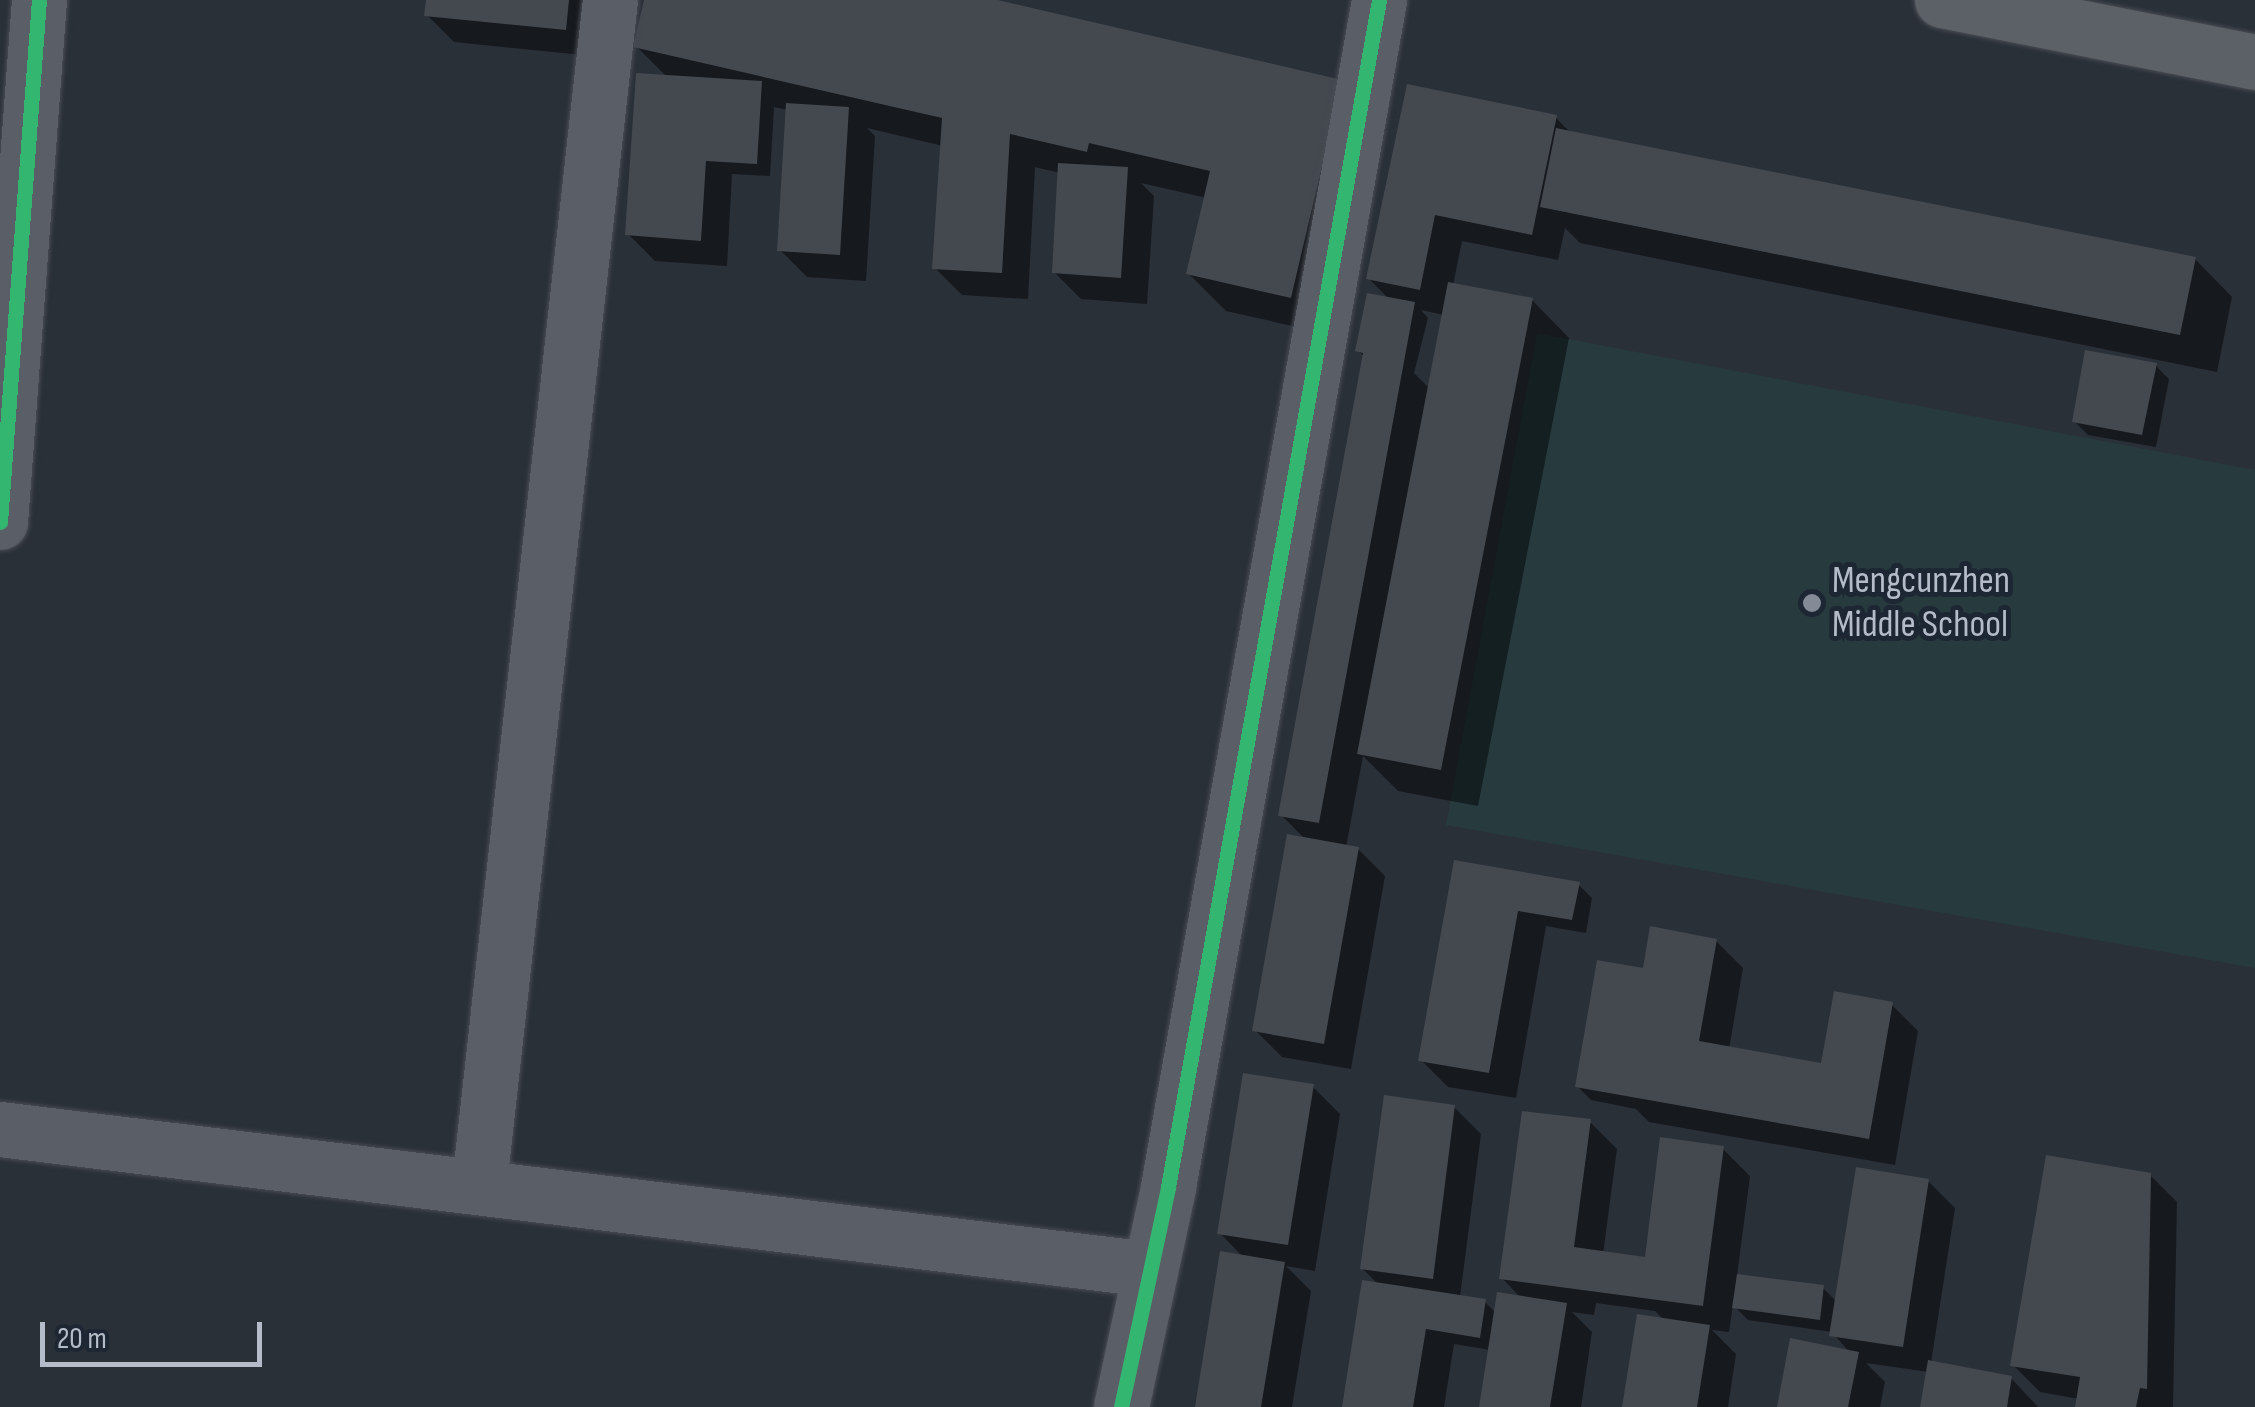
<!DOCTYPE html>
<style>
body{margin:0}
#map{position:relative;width:2255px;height:1407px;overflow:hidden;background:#2a3038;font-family:"Sofia Sans Condensed",sans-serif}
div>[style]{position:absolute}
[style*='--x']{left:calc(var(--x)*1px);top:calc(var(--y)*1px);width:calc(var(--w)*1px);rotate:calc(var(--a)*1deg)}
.green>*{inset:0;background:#273a3e}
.shadow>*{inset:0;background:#0007}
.building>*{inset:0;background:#444950}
.roads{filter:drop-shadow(0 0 2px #484c53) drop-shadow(0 0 2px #484c53)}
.minor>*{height:55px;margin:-27.5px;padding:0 27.5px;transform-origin:27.5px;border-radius:27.5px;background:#5a5e66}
.major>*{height:55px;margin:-27.5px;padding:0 27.5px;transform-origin:27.5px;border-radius:27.5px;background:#5c6168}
.cycleway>*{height:15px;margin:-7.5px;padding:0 7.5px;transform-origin:7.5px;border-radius:7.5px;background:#33b770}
.dots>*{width:28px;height:28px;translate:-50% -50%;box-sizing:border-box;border:5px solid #1d2633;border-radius:50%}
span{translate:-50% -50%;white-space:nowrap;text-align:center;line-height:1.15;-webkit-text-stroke:10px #1d2633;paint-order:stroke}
.poi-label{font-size:38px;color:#b4bcc9}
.left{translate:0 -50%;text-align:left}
.scale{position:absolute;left:40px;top:1322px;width:222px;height:45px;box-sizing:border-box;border:5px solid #b4bcc9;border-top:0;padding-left:12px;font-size:30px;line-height:35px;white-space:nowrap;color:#b4bcc9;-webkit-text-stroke:8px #1d2633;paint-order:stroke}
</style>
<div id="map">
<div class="green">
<div style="clip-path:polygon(1537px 333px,2255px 470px,2255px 968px,1446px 825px)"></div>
</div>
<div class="shadow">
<div style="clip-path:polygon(428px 0,598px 0,593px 56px,454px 42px,427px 15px)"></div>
<div style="clip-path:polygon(646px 0,986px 0,1340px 82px,1328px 334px,1226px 311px,1189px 274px,1207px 198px,1141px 183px,1154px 196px,1147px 304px,1081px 299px,1054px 272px,1060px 173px,1035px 167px,1028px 299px,962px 295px,935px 268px,943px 146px,867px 128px,875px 136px,866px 281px,807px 277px,780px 250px,788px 110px,774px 107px,770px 176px,732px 174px,727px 266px,655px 261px,628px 234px,667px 77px,636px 46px)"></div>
<div style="clip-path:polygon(evenodd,1409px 87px,1556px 118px,1572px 134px,2195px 259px,2232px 297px,2217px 372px,1580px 243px,1565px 228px,1558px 260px,1462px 241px,1453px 285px,1532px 300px,1569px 338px,1478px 806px,1398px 791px,1363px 756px,1346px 847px,1358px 849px,1385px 876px,1351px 1069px,1282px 1057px,1255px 1030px,1306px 840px,1281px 815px,1365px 358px,1358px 350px,1390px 300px,1369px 279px,1409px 87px,1421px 310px,1444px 315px,1430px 389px,1414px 373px,1428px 318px,1421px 310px)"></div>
<div style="clip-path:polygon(2155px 365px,2169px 379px,2156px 447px,2088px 435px,2074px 421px)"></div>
<div style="clip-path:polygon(1456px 863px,1578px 884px,1592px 898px,1586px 933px,1546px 926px,1516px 1098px,1448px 1087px,1421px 1060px)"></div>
<div style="clip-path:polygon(1716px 941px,1743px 968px,1729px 1049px,1823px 1066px,1891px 1004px,1918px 1031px,1895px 1165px,1649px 1122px,1636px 1109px,1591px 1100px,1577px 1086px,1645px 971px)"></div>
<div style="clip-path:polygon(1313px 1087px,1340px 1114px,1315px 1271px,1286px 1266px,1311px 1291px,1292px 1407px,1198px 1407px,1244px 1258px,1220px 1233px)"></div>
<div style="clip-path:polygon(1454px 1107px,1481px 1134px,1460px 1297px,1484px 1301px,1496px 1313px,1521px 1298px,1502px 1278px,1590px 1122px,1617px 1149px,1603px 1254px,1646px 1260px,1723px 1149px,1750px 1176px,1737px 1276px,1823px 1288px,1837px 1302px,1928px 1181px,1955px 1208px,1931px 1363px,2011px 1378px,2038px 1407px,1922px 1407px,1929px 1372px,1866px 1363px,1885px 1382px,1880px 1407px,1779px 1407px,1850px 1353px,1832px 1332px,1748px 1320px,1733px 1305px,1729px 1332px,1712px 1330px,1736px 1354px,1728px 1407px,1625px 1407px,1664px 1320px,1655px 1311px,1596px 1303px,1594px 1315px,1572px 1312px,1592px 1332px,1581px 1407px,1481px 1407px,1490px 1350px,1454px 1344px,1444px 1407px,1344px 1407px,1379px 1285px,1362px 1268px)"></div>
<div style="clip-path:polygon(2150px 1175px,2177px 1202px,2173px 1407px,2077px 1407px,2079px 1399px,2040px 1392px,2013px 1365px)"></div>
</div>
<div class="building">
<div style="clip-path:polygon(426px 0,569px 0,566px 30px,424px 16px)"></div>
<div style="clip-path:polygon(644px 0,998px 0,1342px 80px,1291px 298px,1186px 274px,1210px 171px,1089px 143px,1087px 152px,1010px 134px,1002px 273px,932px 269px,942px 118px,633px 47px)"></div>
<div style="clip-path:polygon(636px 73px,762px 81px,757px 164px,706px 161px,701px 241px,625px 235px)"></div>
<div style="clip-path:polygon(1407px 84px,1557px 115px,1532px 235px,1435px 215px,1420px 290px,1366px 279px)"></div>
<div style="clip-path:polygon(786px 103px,849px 107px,840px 255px,777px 251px)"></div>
<div style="clip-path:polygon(1556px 128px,2196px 257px,2180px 335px,1540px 207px)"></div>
<div style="clip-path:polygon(1058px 163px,1128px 167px,1121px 278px,1052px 273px)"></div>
<div style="clip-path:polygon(1448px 282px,1533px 298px,1441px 770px,1357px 754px)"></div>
<div style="clip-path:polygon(1367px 293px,1415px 302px,1319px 823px,1278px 816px,1363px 353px,1355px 351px)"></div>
<div style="clip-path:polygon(2085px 350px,2157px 363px,2142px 435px,2072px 422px)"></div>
<div style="clip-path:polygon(1287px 834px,1359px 847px,1324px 1044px,1252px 1031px)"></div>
<div style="clip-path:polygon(1454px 860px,1580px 882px,1572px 920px,1518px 911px,1489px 1073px,1418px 1061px)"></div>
<div style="clip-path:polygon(1650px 926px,1717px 939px,1699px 1041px,1821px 1063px,1834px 991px,1893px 1002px,1869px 1139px,1575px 1087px,1597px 960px,1643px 968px)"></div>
<div style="clip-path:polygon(1243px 1073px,1314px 1084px,1288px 1245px,1217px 1234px)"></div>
<div style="clip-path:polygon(1384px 1095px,1455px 1105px,1433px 1279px,1360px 1269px)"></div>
<div style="clip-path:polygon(1522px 1111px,1591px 1119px,1574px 1247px,1645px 1257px,1660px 1137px,1724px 1146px,1703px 1306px,1499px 1279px)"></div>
<div style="clip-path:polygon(2046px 1155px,2151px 1173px,2147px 1389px,2140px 1388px,2136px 1407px,2075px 1407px,2080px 1377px,2010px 1366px)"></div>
<div style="clip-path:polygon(1856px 1167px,1929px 1179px,1903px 1347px,1829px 1336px)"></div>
<div style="clip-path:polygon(1220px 1251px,1285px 1262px,1261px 1407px,1195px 1407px)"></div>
<div style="clip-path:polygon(1737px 1274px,1824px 1285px,1820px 1320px,1732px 1308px)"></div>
<div style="clip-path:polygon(1362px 1280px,1486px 1299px,1480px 1338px,1426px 1329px,1413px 1407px,1342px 1407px)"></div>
<div style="clip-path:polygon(1497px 1292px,1567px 1303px,1550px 1407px,1479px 1407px)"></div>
<div style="clip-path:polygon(1637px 1314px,1710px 1325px,1697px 1407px,1622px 1407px)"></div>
<div style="clip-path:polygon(1790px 1338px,1859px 1352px,1848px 1407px,1777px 1407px)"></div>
<div style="clip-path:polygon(1928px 1360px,2012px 1376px,2007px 1407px,1920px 1407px)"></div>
</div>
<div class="roads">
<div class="minor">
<div style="--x:0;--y:522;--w:523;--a:-85.73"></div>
<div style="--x:0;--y:1129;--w:1157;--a:6.95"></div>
<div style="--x:479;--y:1184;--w:1191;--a:-83.69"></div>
<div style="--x:1121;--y:1407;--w:225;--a:-77.9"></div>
<div style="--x:1168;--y:1187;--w:1206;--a:-79.92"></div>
</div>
<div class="major">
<div style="--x:1942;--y:0;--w:319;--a:11.2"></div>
</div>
</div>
<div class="cycleway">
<div style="--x:0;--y:522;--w:523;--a:-85.73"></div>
<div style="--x:1121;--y:1407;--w:225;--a:-77.9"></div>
<div style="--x:1168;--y:1187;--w:1206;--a:-79.92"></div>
</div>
<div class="dots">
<div style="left:1812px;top:603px;background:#848b96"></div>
</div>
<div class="poi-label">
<span class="left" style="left:1832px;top:603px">Mengcunzhen<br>Middle School</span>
</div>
<div class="scale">20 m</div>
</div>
